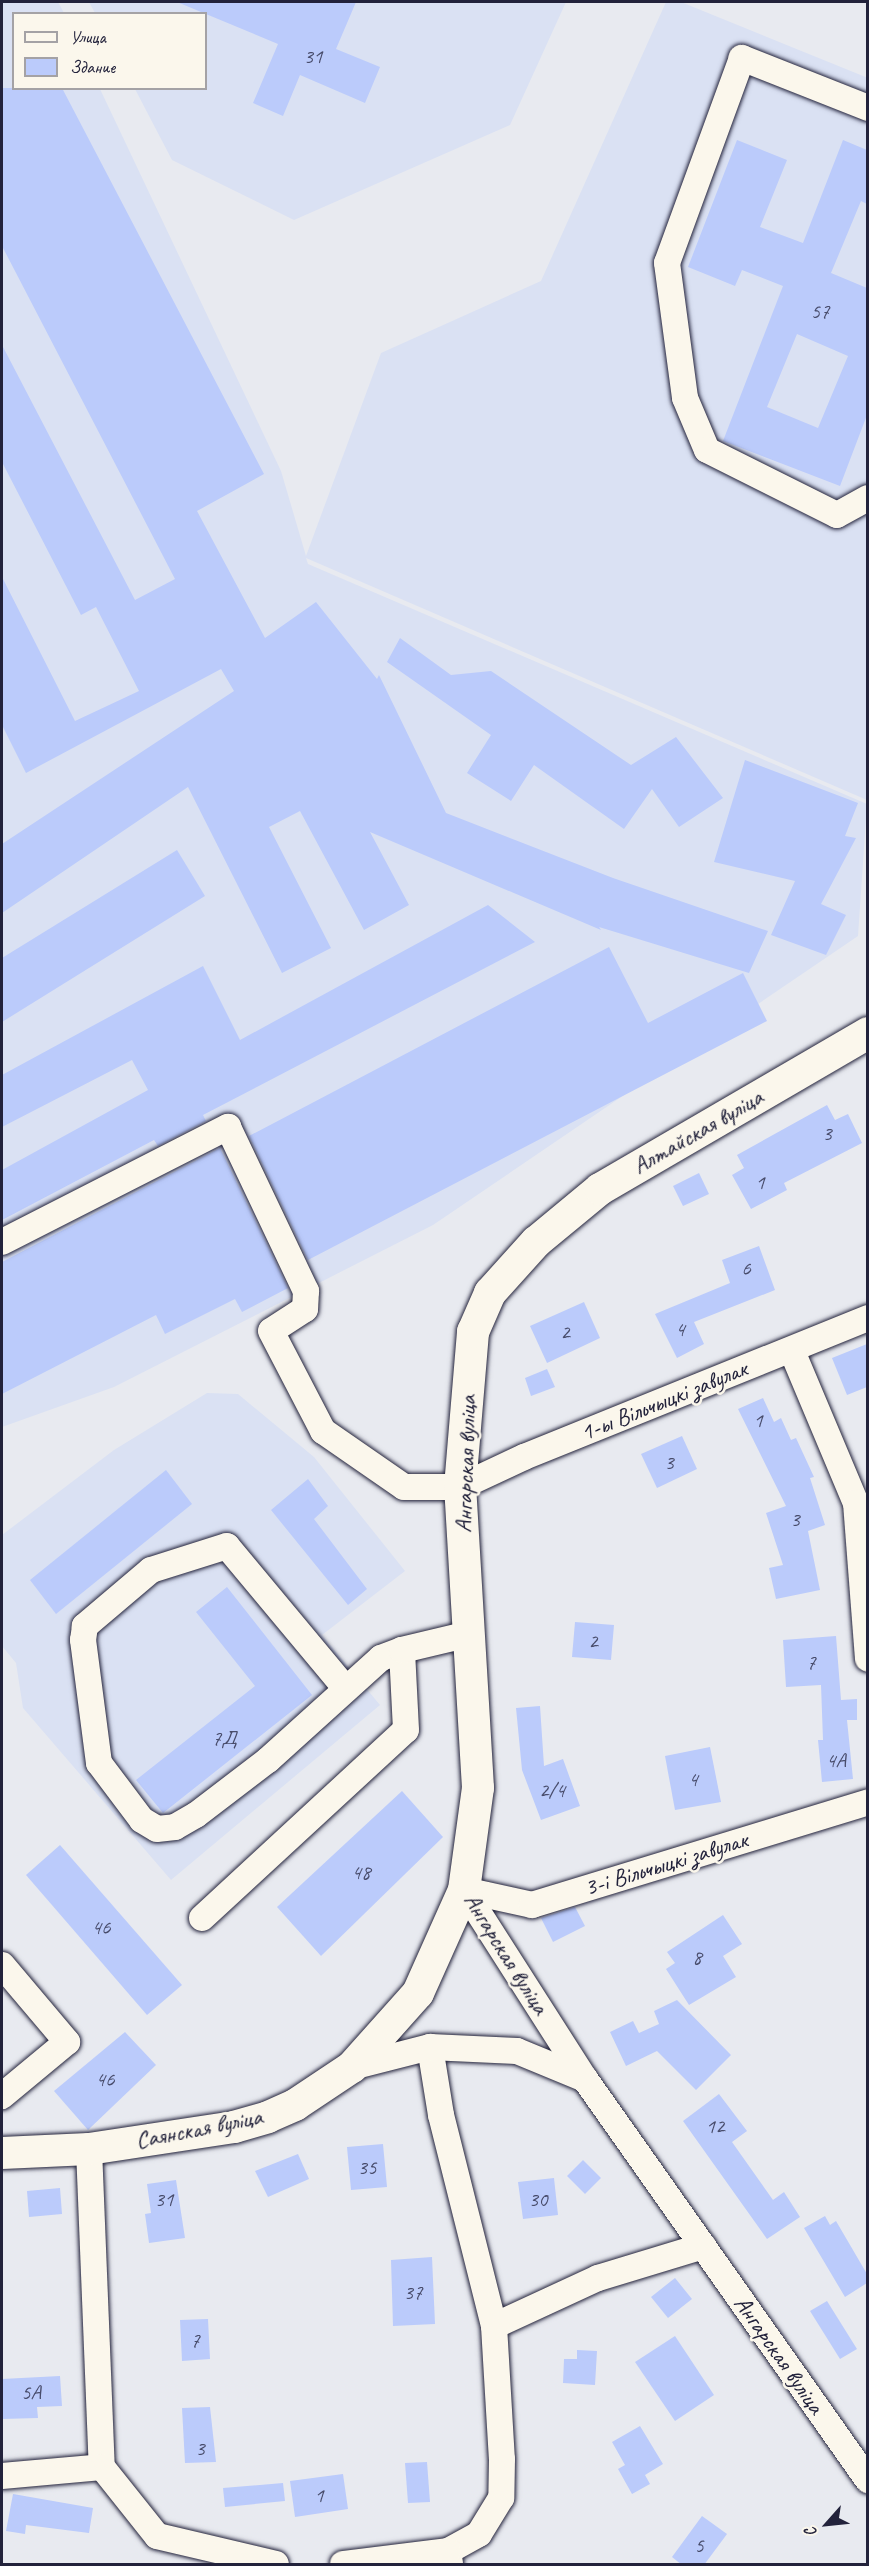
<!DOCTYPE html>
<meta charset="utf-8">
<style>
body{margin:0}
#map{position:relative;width:869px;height:2566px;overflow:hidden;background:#e8eaf0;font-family:Caveat,sans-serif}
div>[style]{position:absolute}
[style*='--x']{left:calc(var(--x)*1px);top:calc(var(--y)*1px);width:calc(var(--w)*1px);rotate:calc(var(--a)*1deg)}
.built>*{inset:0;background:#dae1f3}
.building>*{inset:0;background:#bbcbfb}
.roads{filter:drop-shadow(0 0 2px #22223b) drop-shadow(0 0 2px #22223b)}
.minor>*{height:26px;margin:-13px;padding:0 13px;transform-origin:13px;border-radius:13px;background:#fbf7ec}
.major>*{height:32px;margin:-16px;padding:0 16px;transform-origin:16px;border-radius:16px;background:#fbf7ec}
span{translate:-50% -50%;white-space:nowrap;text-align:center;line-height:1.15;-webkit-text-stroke:5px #fbf7ec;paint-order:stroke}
.number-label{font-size:21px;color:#484c6b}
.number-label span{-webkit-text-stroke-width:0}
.street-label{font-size:24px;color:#22223b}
.frame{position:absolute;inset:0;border:3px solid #22223b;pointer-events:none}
.legend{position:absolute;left:12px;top:12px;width:195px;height:78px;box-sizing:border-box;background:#fbf7ec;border:2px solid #a4a2a5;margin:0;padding:8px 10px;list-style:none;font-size:18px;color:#22223b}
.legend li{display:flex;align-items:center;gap:12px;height:30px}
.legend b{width:30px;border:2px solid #a4a2a5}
.north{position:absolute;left:797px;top:2494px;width:60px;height:60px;-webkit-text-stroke:4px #fbf7ec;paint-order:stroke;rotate:243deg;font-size:16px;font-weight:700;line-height:24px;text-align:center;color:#22223b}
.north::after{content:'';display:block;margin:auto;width:21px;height:27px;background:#22223b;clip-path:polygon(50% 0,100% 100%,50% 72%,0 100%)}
</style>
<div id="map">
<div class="built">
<div style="clip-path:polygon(2px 2px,58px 2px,64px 13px,14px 14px,14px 88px,100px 89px,281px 471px,306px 556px,381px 353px,541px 281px,666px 2px,681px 2px,868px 78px,867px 800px,306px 558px,308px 564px,867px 804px,858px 936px,433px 1225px,114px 1387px,2px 1427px)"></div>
<div style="clip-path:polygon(89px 2px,566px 2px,510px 125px,294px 220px,172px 160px,135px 89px,206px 88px,206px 14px,95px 13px)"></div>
<div style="clip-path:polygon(207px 1393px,238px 1394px,314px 1457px,405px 1571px,322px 1635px,380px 1705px,171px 1880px,23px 1708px,16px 1663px,2px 1646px,2px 1535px,114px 1450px)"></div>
</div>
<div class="building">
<div style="clip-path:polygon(177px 2px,356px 2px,336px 49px,380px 67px,365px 103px,300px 75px,283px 116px,253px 103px,278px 44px)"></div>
<div style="clip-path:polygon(2px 88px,62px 88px,264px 474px,197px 511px,265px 638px,316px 602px,377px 679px,379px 675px,446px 813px,613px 878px,768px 931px,749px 973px,599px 927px,601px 930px,370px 832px,409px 905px,364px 930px,300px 811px,269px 827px,331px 948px,282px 973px,188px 787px,2px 913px,2px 844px,234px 691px,221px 669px,26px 773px,2px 725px,2px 577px,75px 721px,139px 691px,96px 607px,81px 615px,2px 462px,2px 345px,135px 600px,175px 579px,2px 246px)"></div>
<div style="clip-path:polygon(evenodd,737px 140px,787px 160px,760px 227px,803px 243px,843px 140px,867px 150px,867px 204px,861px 201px,831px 273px,867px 288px,867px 415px,840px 486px,723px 441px,783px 286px,742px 270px,735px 286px,688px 267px,737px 140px,797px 334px,848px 356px,818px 428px,767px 407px,797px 334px)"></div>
<div style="clip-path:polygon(400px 638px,451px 675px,491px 671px,631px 765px,676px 737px,723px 798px,679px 827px,652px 789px,624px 829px,534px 765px,511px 801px,467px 773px,491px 735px,387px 662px)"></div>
<div style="clip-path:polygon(745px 760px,858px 803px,845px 836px,856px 838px,821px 904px,846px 915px,826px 955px,771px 935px,795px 881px,714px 862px)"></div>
<div style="clip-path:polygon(177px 850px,205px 896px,2px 1022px,2px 958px)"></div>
<div style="clip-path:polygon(488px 905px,535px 942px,203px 1115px,206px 1121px,158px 1146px,154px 1140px,2px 1220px,2px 1170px,148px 1090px,132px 1060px,2px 1127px,2px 1075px,203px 966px,240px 1040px)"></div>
<div style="clip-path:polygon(609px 947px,648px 1023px,743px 973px,767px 1021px,308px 1260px,249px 1136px)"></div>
<div style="clip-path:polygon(827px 1105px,835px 1120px,848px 1114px,862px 1143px,784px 1183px,787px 1190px,751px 1209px,732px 1175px,744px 1168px,737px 1155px)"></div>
<div style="clip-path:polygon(220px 1148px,288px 1288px,242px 1312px,235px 1299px,165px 1334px,156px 1315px,2px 1394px,2px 1262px)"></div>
<div style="clip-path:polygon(699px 1173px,709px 1194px,683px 1206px,673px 1186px)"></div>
<div style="clip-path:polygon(759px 1246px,775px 1290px,694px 1322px,704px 1344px,677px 1358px,655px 1314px,730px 1283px,722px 1260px)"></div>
<div style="clip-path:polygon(584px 1302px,600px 1338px,547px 1363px,530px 1326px)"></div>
<div style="clip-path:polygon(867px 1344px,867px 1387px,847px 1395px,832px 1358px)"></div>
<div style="clip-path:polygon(547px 1369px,555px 1387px,531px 1396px,525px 1378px)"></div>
<div style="clip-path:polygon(763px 1398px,774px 1422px,781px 1418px,791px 1440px,796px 1438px,814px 1477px,810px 1478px,825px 1525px,808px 1531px,820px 1590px,776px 1599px,769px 1568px,783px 1565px,766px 1513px,786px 1506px,738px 1409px)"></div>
<div style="clip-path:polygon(682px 1436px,697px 1469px,657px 1488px,641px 1454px)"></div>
<div style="clip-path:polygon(166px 1470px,192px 1504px,56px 1614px,30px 1580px)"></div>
<div style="clip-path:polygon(308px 1479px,328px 1506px,314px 1519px,367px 1589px,348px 1605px,271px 1510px)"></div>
<div style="clip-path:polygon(227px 1587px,312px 1695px,163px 1813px,136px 1780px,255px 1686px,196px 1612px)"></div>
<div style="clip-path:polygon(575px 1622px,614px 1625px,611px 1660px,572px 1657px)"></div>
<div style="clip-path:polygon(836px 1636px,841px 1700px,857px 1699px,857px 1720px,847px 1720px,853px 1779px,822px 1782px,818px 1740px,823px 1740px,821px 1685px,786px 1687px,783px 1640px)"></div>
<div style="clip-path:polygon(540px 1706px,544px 1766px,563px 1759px,580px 1806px,541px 1820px,522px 1770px,516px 1708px)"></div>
<div style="clip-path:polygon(710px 1747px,721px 1802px,675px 1810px,665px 1756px)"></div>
<div style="clip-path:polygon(402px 1791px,443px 1837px,321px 1956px,277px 1907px)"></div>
<div style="clip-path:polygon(60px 1845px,182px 1985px,147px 2015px,26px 1875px)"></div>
<div style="clip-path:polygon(575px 1907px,585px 1926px,553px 1942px,541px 1918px)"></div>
<div style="clip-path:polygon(723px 1915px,742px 1944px,723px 1956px,736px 1977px,689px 2005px,666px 1969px,675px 1963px,667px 1952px)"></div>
<div style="clip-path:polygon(677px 2000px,731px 2055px,696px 2090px,657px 2051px,626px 2066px,610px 2032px,633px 2021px,639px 2033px,659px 2024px,654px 2011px)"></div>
<div style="clip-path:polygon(125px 2032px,156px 2065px,88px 2130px,54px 2091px)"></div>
<div style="clip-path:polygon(719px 2094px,747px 2131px,732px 2142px,773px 2200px,784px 2192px,800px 2217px,767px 2239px,683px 2121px)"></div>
<div style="clip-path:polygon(383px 2144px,387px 2187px,351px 2190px,347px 2147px)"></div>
<div style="clip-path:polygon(298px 2154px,309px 2179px,268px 2197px,255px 2171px)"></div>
<div style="clip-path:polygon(583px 2160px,601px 2178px,585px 2194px,567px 2176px)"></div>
<div style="clip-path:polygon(554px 2178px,558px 2215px,523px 2219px,518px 2182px)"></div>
<div style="clip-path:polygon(176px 2180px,185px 2238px,149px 2243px,145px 2214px,151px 2213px,147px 2184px)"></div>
<div style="clip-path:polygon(60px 2188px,62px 2214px,29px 2217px,27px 2191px)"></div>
<div style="clip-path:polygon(825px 2216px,830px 2225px,836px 2221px,867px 2274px,867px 2283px,845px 2297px,804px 2228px)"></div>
<div style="clip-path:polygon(432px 2257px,435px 2324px,393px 2326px,391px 2260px)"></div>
<div style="clip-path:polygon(675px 2278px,692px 2299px,668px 2318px,651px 2297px)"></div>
<div style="clip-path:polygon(827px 2301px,857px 2349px,840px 2359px,810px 2311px)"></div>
<div style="clip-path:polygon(208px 2319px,210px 2359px,182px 2361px,180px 2320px)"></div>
<div style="clip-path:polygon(675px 2336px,714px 2395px,675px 2421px,635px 2362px)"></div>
<div style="clip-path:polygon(577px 2350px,597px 2351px,595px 2385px,563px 2383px,564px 2359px,577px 2359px)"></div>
<div style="clip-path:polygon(60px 2376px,62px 2406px,37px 2407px,38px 2418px,2px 2419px,2px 2379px)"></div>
<div style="clip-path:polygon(210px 2407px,216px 2462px,185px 2463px,182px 2408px)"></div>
<div style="clip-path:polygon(640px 2426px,663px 2464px,645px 2475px,650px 2484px,632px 2494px,618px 2469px,625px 2465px,612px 2442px)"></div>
<div style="clip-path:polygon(427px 2462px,430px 2502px,408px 2503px,405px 2463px)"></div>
<div style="clip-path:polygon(343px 2474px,348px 2509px,295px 2517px,290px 2481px)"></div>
<div style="clip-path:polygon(283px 2483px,285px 2501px,225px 2507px,223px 2488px)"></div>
<div style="clip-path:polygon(13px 2494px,93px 2508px,89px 2533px,26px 2525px,25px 2534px,6px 2531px)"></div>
<div style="clip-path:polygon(702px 2516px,727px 2534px,704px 2565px,682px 2565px,672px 2557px)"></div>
</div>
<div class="roads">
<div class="minor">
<div style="--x:868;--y:108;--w:136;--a:-158.4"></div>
<div style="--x:742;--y:58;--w:218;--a:110.1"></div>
<div style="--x:667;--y:263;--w:136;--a:82.4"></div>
<div style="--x:685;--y:398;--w:56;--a:67.1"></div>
<div style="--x:707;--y:450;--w:145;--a:26.6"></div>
<div style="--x:837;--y:515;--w:35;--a:-29"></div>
<div style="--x:2;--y:1242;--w:254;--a:-27"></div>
<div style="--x:228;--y:1127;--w:182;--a:64.6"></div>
<div style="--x:306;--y:1291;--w:18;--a:93"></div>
<div style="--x:305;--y:1309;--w:40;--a:147.1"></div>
<div style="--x:271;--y:1331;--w:113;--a:62.5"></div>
<div style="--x:323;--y:1431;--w:98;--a:34.7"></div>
<div style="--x:404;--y:1487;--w:56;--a:0"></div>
<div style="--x:460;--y:1487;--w:71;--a:-25.1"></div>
<div style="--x:524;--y:1457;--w:371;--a:-22"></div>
<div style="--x:792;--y:1351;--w:165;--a:67.2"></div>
<div style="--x:856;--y:1503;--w:156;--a:85.6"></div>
<div style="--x:346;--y:1689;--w:186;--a:-129.8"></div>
<div style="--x:227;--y:1546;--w:80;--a:162.5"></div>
<div style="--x:151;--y:1570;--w:87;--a:139.7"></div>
<div style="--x:85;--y:1626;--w:14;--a:98"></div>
<div style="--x:83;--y:1640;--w:124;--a:82.6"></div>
<div style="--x:99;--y:1763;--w:71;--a:53"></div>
<div style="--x:142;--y:1820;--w:17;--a:31"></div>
<div style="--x:157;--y:1829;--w:18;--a:-6"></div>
<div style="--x:175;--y:1827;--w:24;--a:-30"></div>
<div style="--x:196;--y:1815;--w:91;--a:-37.4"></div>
<div style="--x:268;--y:1760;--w:152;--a:-42.1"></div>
<div style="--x:381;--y:1658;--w:22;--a:-21"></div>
<div style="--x:464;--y:1890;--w:224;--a:57.4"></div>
<div style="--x:585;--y:2079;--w:491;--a:54.8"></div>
<div style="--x:464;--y:1890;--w:70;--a:12.4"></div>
<div style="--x:532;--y:1905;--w:351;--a:-17"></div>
<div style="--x:202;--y:1918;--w:277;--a:-42.7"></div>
<div style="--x:406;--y:1730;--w:80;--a:-92.9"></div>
<div style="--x:402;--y:1650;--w:69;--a:-13.4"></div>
<div style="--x:2;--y:1965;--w:101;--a:49.8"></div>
<div style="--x:67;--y:2042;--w:85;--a:140.3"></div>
<div style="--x:430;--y:2047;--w:69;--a:80.8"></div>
<div style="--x:441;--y:2115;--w:218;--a:75.9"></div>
<div style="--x:494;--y:2326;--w:133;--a:86.6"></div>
<div style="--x:502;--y:2459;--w:39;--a:91"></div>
<div style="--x:501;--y:2498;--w:42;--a:121.4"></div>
<div style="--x:479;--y:2534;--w:35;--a:151"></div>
<div style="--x:448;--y:2551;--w:13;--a:81"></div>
<div style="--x:352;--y:2067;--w:81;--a:-14.4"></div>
<div style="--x:430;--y:2047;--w:87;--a:2.6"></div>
<div style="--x:517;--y:2051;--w:74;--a:22.4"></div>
<div style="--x:89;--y:2149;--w:318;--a:87.7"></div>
<div style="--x:494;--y:2326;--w:115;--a:-24.8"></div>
<div style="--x:598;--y:2278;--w:110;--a:-16.9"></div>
<div style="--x:102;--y:2467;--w:88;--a:51.4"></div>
<div style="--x:157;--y:2536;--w:122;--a:13.2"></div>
<div style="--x:2;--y:2476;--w:100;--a:-5.1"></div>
<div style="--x:343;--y:2564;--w:106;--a:-7.1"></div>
</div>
<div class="major">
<div style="--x:2;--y:2153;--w:87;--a:-2.6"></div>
<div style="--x:89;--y:2149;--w:147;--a:-8.6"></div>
<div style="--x:234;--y:2127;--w:35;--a:-16"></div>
<div style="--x:268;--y:2117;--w:30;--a:-24"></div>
<div style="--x:295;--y:2105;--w:69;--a:-33.7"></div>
<div style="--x:352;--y:2067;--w:99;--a:-48.3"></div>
<div style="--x:418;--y:1993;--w:113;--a:-65.9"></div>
<div style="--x:464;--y:1890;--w:103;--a:-82.2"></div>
<div style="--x:478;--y:1788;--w:302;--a:-93.4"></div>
<div style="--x:460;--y:1487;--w:156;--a:-85.2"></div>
<div style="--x:473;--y:1332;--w:43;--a:-66.4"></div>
<div style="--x:490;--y:1293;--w:69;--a:-48"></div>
<div style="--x:536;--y:1242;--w:83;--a:-39.6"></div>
<div style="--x:600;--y:1189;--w:310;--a:-30.2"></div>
</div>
</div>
<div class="number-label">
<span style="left:313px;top:56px">31</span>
<span style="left:820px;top:311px">57</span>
<span style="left:827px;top:1133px">3</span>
<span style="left:760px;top:1182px">1</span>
<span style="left:746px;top:1268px">6</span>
<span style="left:680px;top:1329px">4</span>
<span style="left:565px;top:1332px">2</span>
<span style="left:758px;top:1420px">1</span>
<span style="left:669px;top:1462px">3</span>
<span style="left:795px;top:1519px">3</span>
<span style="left:593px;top:1641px">2</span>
<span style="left:811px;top:1662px">7</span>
<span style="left:224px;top:1738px">7Д</span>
<span style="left:836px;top:1760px">4А</span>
<span style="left:693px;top:1779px">4</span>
<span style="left:552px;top:1790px">2/4</span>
<span style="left:361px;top:1872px">48</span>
<span style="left:101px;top:1927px">46</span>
<span style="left:697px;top:1957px">8</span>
<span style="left:105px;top:2079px">46</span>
<span style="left:715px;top:2126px">12</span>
<span style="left:367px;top:2167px">35</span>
<span style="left:164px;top:2199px">31</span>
<span style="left:538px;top:2199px">30</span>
<span style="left:413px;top:2292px">37</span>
<span style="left:195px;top:2340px">7</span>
<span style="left:31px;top:2392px">5А</span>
<span style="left:200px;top:2448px">3</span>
<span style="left:319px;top:2495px">1</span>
<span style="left:699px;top:2545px">5</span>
</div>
<div class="street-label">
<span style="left:698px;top:1132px;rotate:-30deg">Алтайская вуліца</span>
<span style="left:664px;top:1401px;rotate:-22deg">1-ы Вільчыцкі завулак</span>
<span style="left:466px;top:1464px;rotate:-88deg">Ангарская вуліца</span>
<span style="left:666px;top:1864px;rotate:-17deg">3-і Вільчыцкі завулак</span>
<span style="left:506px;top:1954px;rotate:58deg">Ангарская вуліца</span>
<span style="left:199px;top:2129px;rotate:-11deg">Саянская вуліца</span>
<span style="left:779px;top:2355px;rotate:55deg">Ангарская вуліца</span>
</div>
<div class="frame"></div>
<ul class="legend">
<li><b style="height:8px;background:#fbf7ec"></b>Улица</li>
<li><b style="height:16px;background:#bbcbfb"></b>Здание</li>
</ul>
<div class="north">С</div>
</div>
